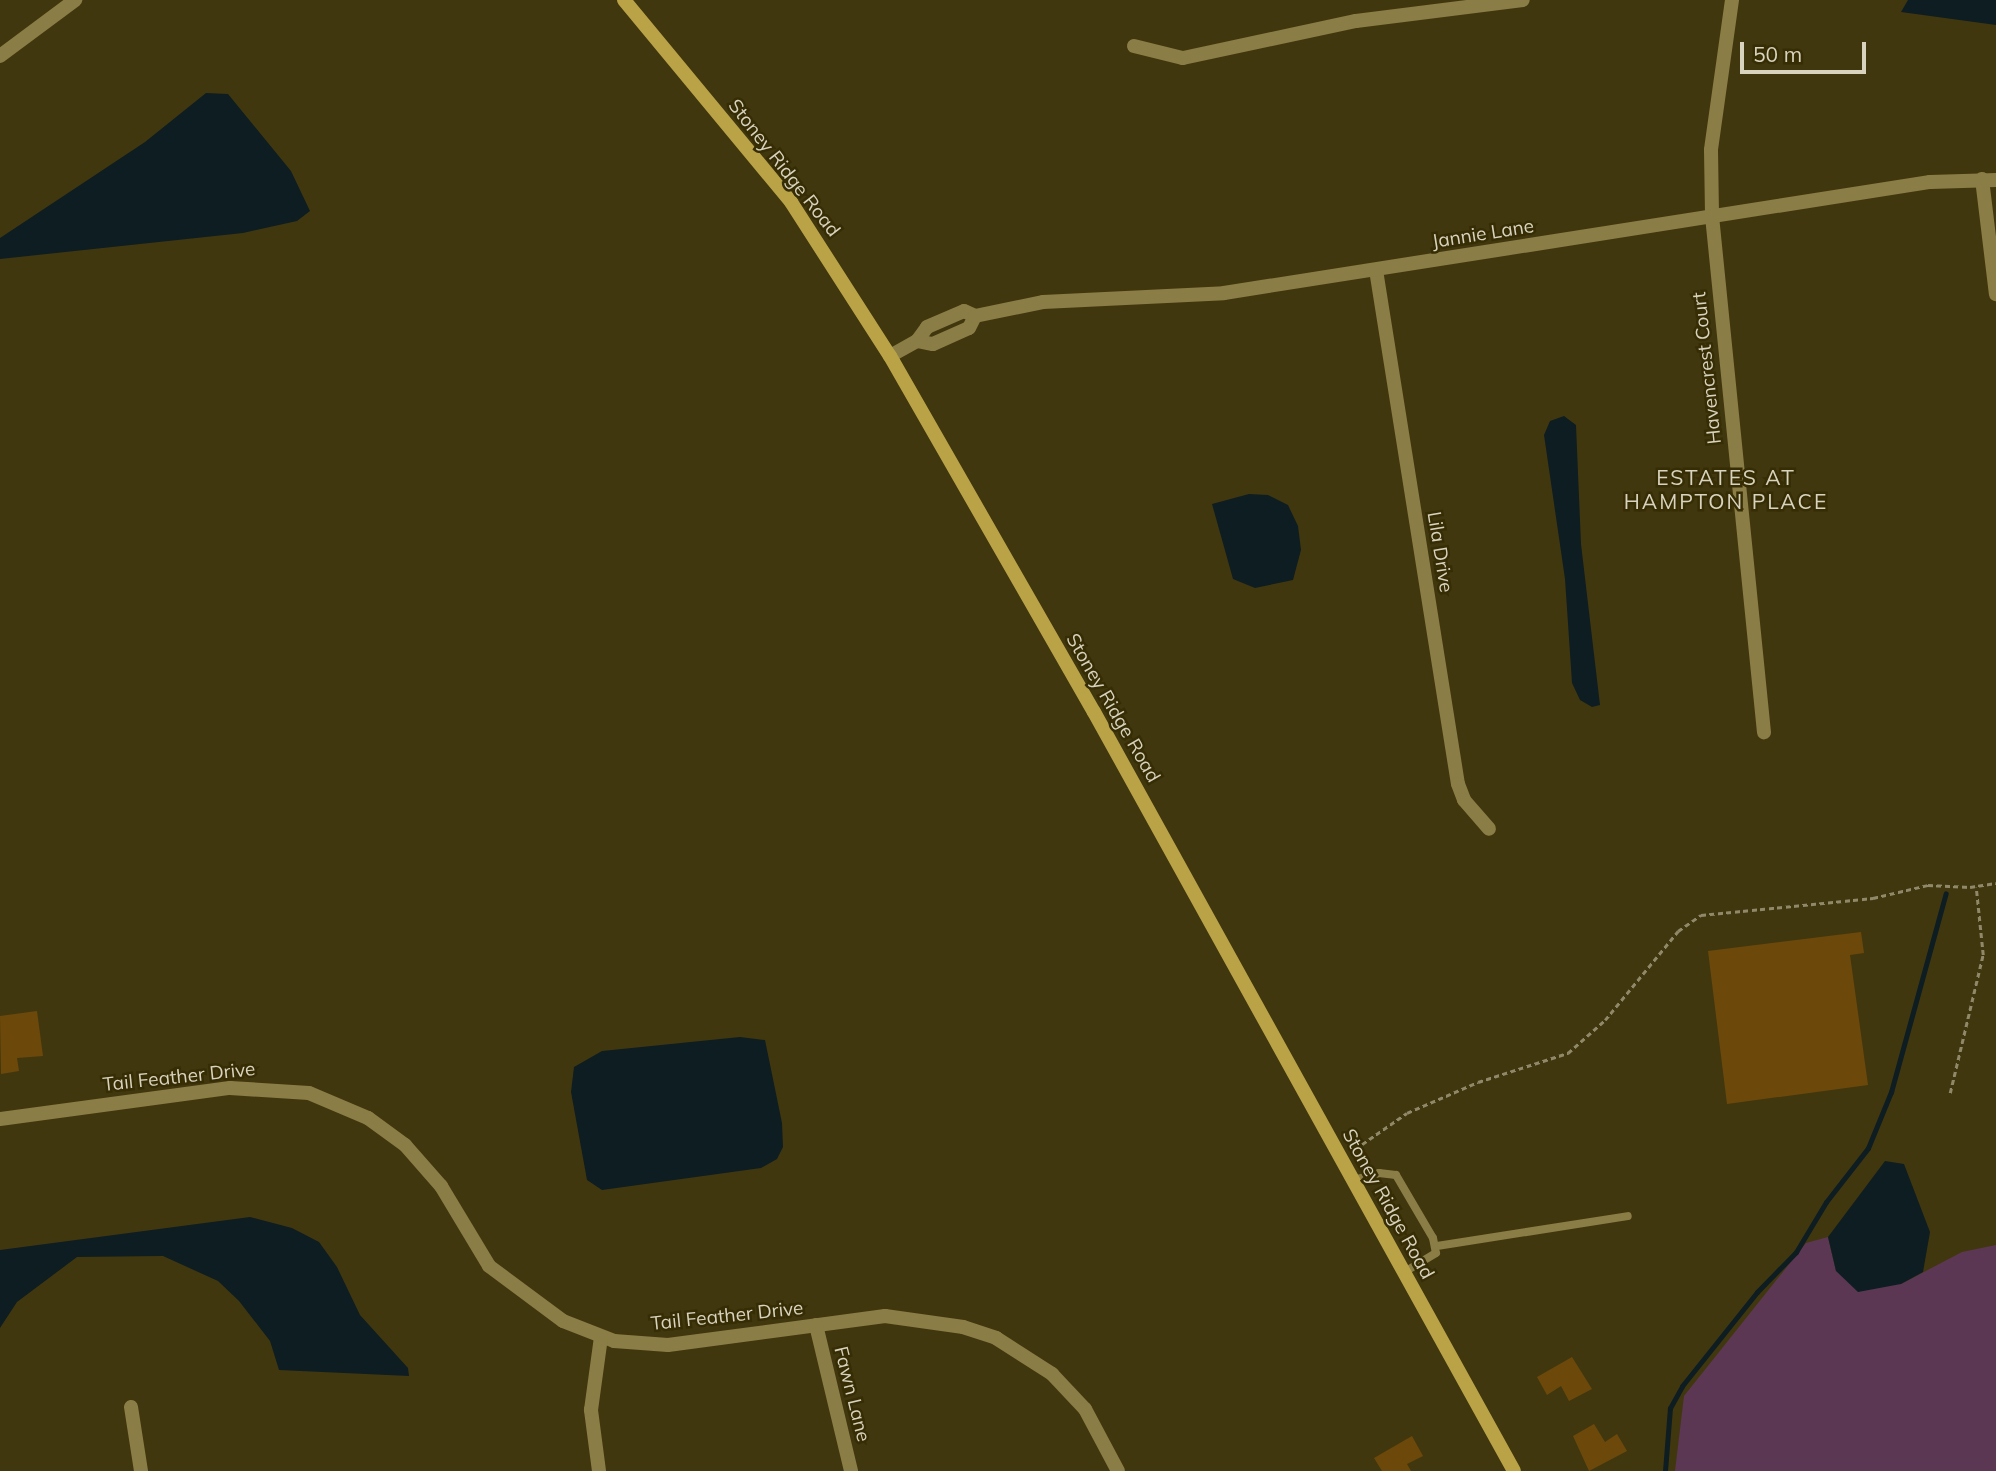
<!DOCTYPE html>
<style>
body{margin:0}
#map{position:relative;width:1996px;height:1471px;overflow:hidden;background:#41370f;font-family:Mulish,sans-serif}
div>[style]{position:absolute}
[style*='--x']{left:calc(var(--x)*1px);top:calc(var(--y)*1px);width:calc(var(--w)*1px);rotate:calc(var(--a)*1deg)}
.green>*{inset:0;background:#5c3754}
.water>*{inset:0;background:#0e1d21}
.stream>*{height:5px;margin:-2.5px;padding:0 2.5px;transform-origin:2.5px;border-radius:2.5px;background:#0e1d21}
.building>*{inset:0;background:#6c490a}
.path>*{height:2.5px;margin-top:-1.25px;transform-origin:0;background:repeating-linear-gradient(90deg,#8f8869 0 5px,transparent 0 8.5px)}
.lane>*{height:8px;margin:-4px;padding:0 4px;transform-origin:4px;border-radius:4px;background:#8b7d46}
.street>*{height:14px;margin:-7px;padding:0 7px;transform-origin:7px;border-radius:7px;background:#8b7d46}
.secondary>*{height:14px;margin:-7px;padding:0 7px;transform-origin:7px;border-radius:7px;background:#baa347}
span{translate:-50% -50%;white-space:nowrap;text-align:center;line-height:1.15;-webkit-text-stroke:5px #372d04;paint-order:stroke}
.street-label{font-size:19px;color:#d8d3be}
.neighbourhood-label{font-size:21px;color:#d8d3be;letter-spacing:2px}
.scale{position:absolute;left:1740px;top:42px;width:126px;height:32px;box-sizing:border-box;border:4px solid #d8d3be;border-top:0;padding-left:9px;font-size:21px;line-height:24px;white-space:nowrap;color:#d8d3be;-webkit-text-stroke:5px #372d04;paint-order:stroke}
</style>
<div id="map">
<div class="green">
<div style="clip-path:polygon(1828px 1237px,1836px 1271px,1901px 1284px,1962px 1252px,1996px 1245px,1996px 1471px,1675px 1471px,1684px 1396px,1806px 1243px)"></div>
</div>
<div class="water">
<div style="clip-path:polygon(1908px 0,1996px 0,1996px 25px,1901px 12px)"></div>
<div style="clip-path:polygon(206px 93px,228px 94px,291px 171px,310px 211px,297px 221px,243px 233px,0 259px,0 238px,145px 142px)"></div>
<div style="clip-path:polygon(1564px 416px,1576px 425px,1581px 544px,1600px 705px,1592px 707px,1580px 700px,1572px 683px,1565px 579px,1544px 435px,1550px 421px)"></div>
<div style="clip-path:polygon(1249px 494px,1268px 495px,1288px 505px,1298px 526px,1301px 550px,1293px 580px,1255px 588px,1233px 579px,1212px 504px)"></div>
<div style="clip-path:polygon(740px 1037px,765px 1040px,782px 1123px,783px 1147px,777px 1159px,761px 1168px,602px 1190px,587px 1180px,571px 1092px,574px 1067px,602px 1051px)"></div>
<div style="clip-path:polygon(1885px 1161px,1904px 1164px,1930px 1232px,1923px 1272px,1901px 1284px,1858px 1292px,1836px 1271px,1828px 1237px)"></div>
<div style="clip-path:polygon(250px 1217px,292px 1228px,319px 1242px,337px 1267px,360px 1315px,408px 1368px,409px 1376px,279px 1370px,270px 1341px,239px 1301px,218px 1281px,163px 1256px,77px 1257px,17px 1302px,0 1328px,0 1250px)"></div>
</div>
<div class="stream">
<div style="--x:1665;--y:1471;--w:63;--a:-85.5"></div>
<div style="--x:1670;--y:1408;--w:25;--a:-61"></div>
<div style="--x:1682;--y:1386;--w:120;--a:-51.4"></div>
<div style="--x:1757;--y:1292;--w:56;--a:-45.7"></div>
<div style="--x:1796;--y:1252;--w:58;--a:-59"></div>
<div style="--x:1826;--y:1202;--w:68;--a:-52.1"></div>
<div style="--x:1868;--y:1148;--w:61;--a:-67.7"></div>
<div style="--x:1891;--y:1092;--w:206;--a:-74.6"></div>
</div>
<div class="building">
<div style="clip-path:polygon(1861px 932px,1864px 953px,1850px 955px,1868px 1085px,1727px 1104px,1708px 951px)"></div>
<div style="clip-path:polygon(37px 1011px,43px 1056px,17px 1058px,19px 1071px,1px 1074px,0 1016px)"></div>
<div style="clip-path:polygon(1572px 1357px,1592px 1389px,1569px 1401px,1561px 1386px,1547px 1395px,1537px 1377px)"></div>
<div style="clip-path:polygon(1594px 1424px,1605px 1442px,1617px 1434px,1627px 1451px,1589px 1471px,1573px 1436px)"></div>
<div style="clip-path:polygon(1412px 1436px,1423px 1456px,1407px 1464px,1411px 1471px,1382px 1471px,1374px 1458px)"></div>
</div>
<div class="path">
<div style="--x:1950;--y:1093;--w:142;--a:-76.6"></div>
<div style="--x:1983;--y:955;--w:68;--a:-95.9"></div>
<div style="--x:1355;--y:1149;--w:63;--a:-34.7"></div>
<div style="--x:1407;--y:1113;--w:77;--a:-23.6"></div>
<div style="--x:1478;--y:1082;--w:95;--a:-17.9"></div>
<div style="--x:1568;--y:1053;--w:50;--a:-41.7"></div>
<div style="--x:1605;--y:1020;--w:115;--a:-50.6"></div>
<div style="--x:1678;--y:931;--w:28;--a:-35"></div>
<div style="--x:1701;--y:915;--w:173;--a:-5.6"></div>
<div style="--x:1873;--y:898;--w:57;--a:-13.3"></div>
<div style="--x:1928;--y:885;--w:42;--a:2.7"></div>
<div style="--x:1970;--y:887;--w:26;--a:-9"></div>
</div>
<div class="lane">
<div style="--x:1353;--y:1180;--w:27;--a:-15"></div>
<div style="--x:1379;--y:1173;--w:17;--a:7"></div>
<div style="--x:1396;--y:1175;--w:73;--a:59.6"></div>
<div style="--x:1433;--y:1238;--w:15;--a:79"></div>
<div style="--x:1436;--y:1253;--w:39;--a:149"></div>
<div style="--x:1437;--y:1246;--w:193;--a:-8.9"></div>
</div>
<div class="street">
<div style="--x:1732;--y:0;--w:151;--a:98"></div>
<div style="--x:1711;--y:150;--w:66;--a:89.1"></div>
<div style="--x:1712;--y:216;--w:519;--a:84.25"></div>
<div style="--x:1134;--y:46;--w:50;--a:13.8"></div>
<div style="--x:1183;--y:58;--w:177;--a:-12.1"></div>
<div style="--x:1356;--y:21;--w:168;--a:-7.2"></div>
<div style="--x:0;--y:56;--w:94;--a:-36.7"></div>
<div style="--x:1982;--y:179;--w:116;--a:83.1"></div>
<div style="--x:1376;--y:270;--w:520;--a:80.94"></div>
<div style="--x:1458;--y:784;--w:17;--a:69"></div>
<div style="--x:1464;--y:800;--w:38;--a:49"></div>
<div style="--x:917;--y:341;--w:16;--a:11"></div>
<div style="--x:933;--y:344;--w:39;--a:-24"></div>
<div style="--x:969;--y:328;--w:13;--a:-63"></div>
<div style="--x:890;--y:356;--w:31;--a:-29"></div>
<div style="--x:917;--y:341;--w:17;--a:-54"></div>
<div style="--x:927;--y:327;--w:40;--a:-23.4"></div>
<div style="--x:964;--y:311;--w:12;--a:24"></div>
<div style="--x:975;--y:316;--w:69;--a:-11.6"></div>
<div style="--x:1043;--y:302;--w:181;--a:-2.8"></div>
<div style="--x:1224;--y:293;--w:715;--a:-8.94"></div>
<div style="--x:1930;--y:182;--w:66;--a:-1.7"></div>
<div style="--x:0;--y:1119;--w:232;--a:-7.7"></div>
<div style="--x:230;--y:1088;--w:79;--a:3.6"></div>
<div style="--x:309;--y:1093;--w:64;--a:23"></div>
<div style="--x:368;--y:1118;--w:46;--a:36.1"></div>
<div style="--x:405;--y:1145;--w:55;--a:48.7"></div>
<div style="--x:441;--y:1186;--w:93;--a:59"></div>
<div style="--x:489;--y:1266;--w:92;--a:36.6"></div>
<div style="--x:563;--y:1321;--w:55;--a:21.4"></div>
<div style="--x:614;--y:1341;--w:54;--a:4.2"></div>
<div style="--x:668;--y:1345;--w:219;--a:-7.6"></div>
<div style="--x:885;--y:1316;--w:79;--a:8"></div>
<div style="--x:963;--y:1327;--w:35;--a:18"></div>
<div style="--x:996;--y:1338;--w:67;--a:32.7"></div>
<div style="--x:1052;--y:1374;--w:48;--a:46.7"></div>
<div style="--x:1085;--y:1409;--w:70;--a:62"></div>
<div style="--x:816;--y:1325;--w:150;--a:76.5"></div>
<div style="--x:131;--y:1407;--w:65;--a:81.1"></div>
<div style="--x:599;--y:1471;--w:62;--a:-97.5"></div>
<div style="--x:591;--y:1410;--w:74;--a:-82.2"></div>
</div>
<div class="secondary">
<div style="--x:624;--y:0;--w:262;--a:50.4"></div>
<div style="--x:791;--y:202;--w:183;--a:57.3"></div>
<div style="--x:890;--y:356;--w:410;--a:60.2"></div>
<div style="--x:1094;--y:712;--w:867;--a:61.04"></div>
</div>
<div class="street-label">
<span style="left:784px;top:168px;rotate:52deg">Stoney Ridge Road</span>
<span style="left:1483px;top:234px;rotate:-9deg">Jannie Lane</span>
<span style="left:1707px;top:368px;rotate:-96deg">Havencrest Court</span>
<span style="left:1440px;top:552px;rotate:81deg">Lila Drive</span>
<span style="left:1113px;top:708px;rotate:60deg">Stoney Ridge Road</span>
<span style="left:179px;top:1077px;rotate:-6deg">Tail Feather Drive</span>
<span style="left:1388px;top:1204px;rotate:61deg">Stoney Ridge Road</span>
<span style="left:727px;top:1316px;rotate:-6deg">Tail Feather Drive</span>
<span style="left:852px;top:1394px;rotate:76deg">Fawn Lane</span>
</div>
<div class="neighbourhood-label">
<span style="left:1726px;top:489px">ESTATES AT<br>HAMPTON PLACE</span>
</div>
<div class="scale">50 m</div>
</div>
